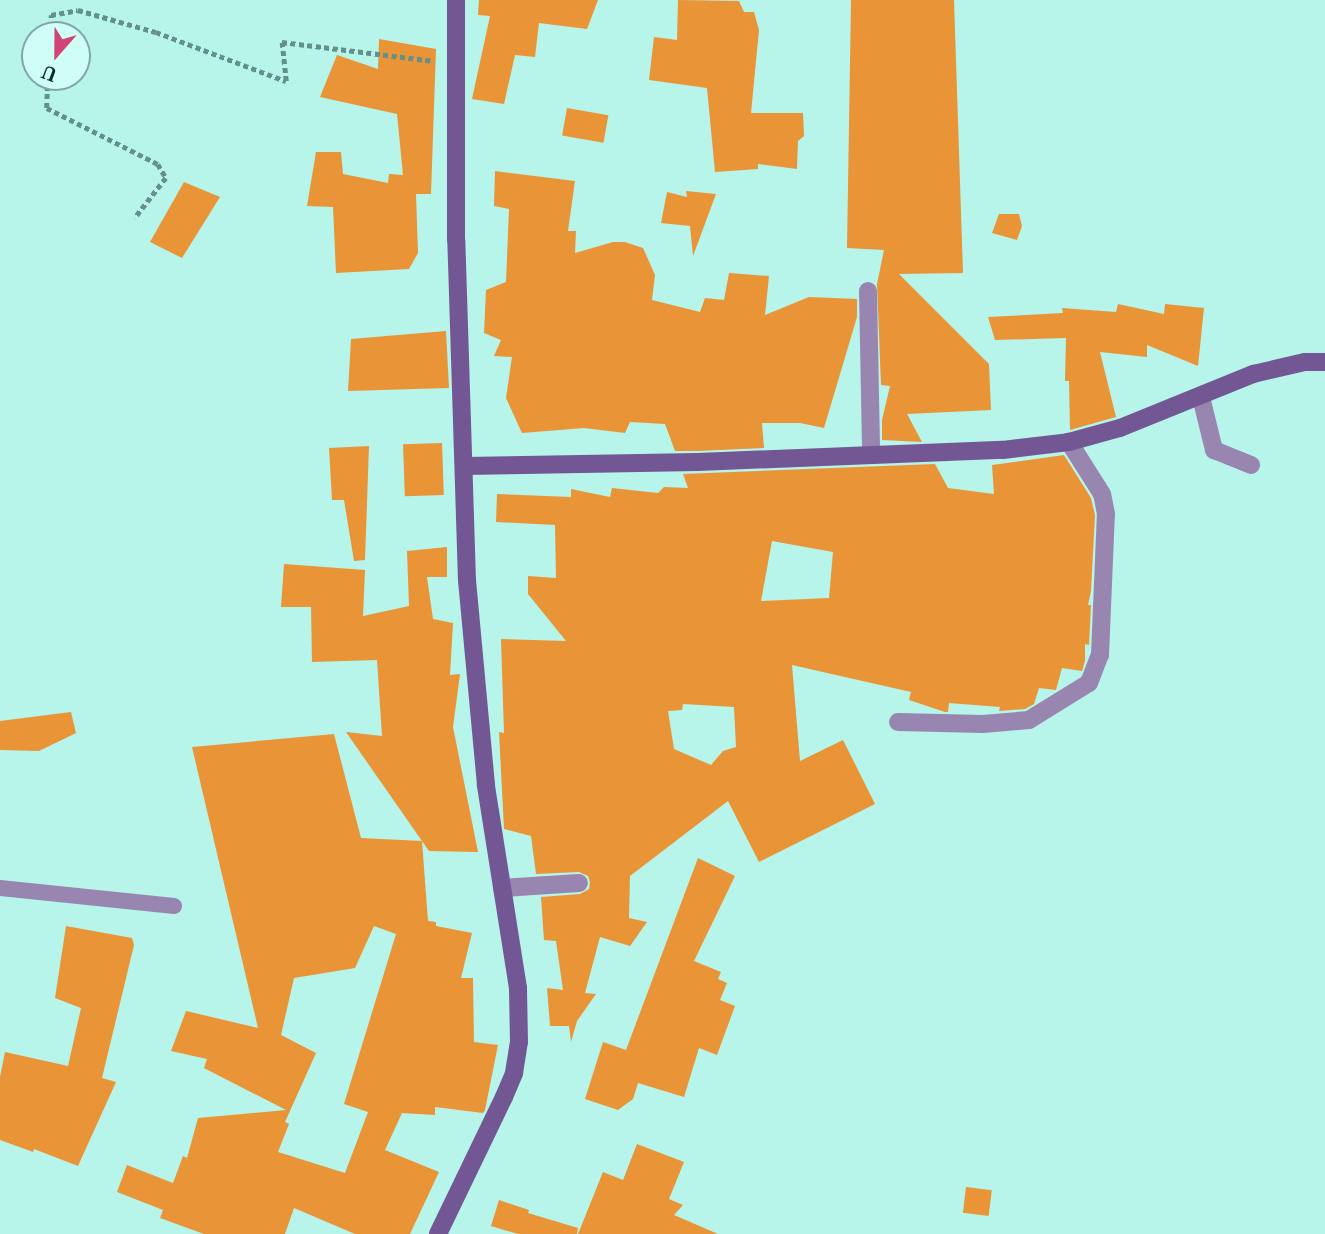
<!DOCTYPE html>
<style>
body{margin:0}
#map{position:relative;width:1325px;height:1234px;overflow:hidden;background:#b7f4ea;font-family:"Noto Serif",serif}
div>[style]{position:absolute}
.building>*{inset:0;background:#e99437;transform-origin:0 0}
.path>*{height:4.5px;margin-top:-2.25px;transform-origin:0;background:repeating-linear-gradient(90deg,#649089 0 5px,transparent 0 8.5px)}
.lane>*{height:16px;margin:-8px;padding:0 8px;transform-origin:8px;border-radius:8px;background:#9886b0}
.street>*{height:18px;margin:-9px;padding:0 9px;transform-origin:9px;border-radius:9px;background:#9886b0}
.secondary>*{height:18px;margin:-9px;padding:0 9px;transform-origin:9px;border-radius:9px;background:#735794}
span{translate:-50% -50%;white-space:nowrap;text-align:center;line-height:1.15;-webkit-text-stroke:6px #cefef6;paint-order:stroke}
.north{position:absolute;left:21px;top:21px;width:70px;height:70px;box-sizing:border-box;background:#cefef6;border:2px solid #82a8a2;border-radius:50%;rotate:201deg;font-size:19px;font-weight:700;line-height:28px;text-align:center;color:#0f2825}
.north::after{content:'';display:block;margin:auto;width:24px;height:32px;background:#d24473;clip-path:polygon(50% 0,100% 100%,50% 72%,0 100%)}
</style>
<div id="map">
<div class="building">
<div style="clip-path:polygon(479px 0,598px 0,587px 29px,539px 23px,535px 57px,515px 55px,504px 104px,472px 99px,490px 16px,478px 15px)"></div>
<div style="clip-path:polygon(678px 0,739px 1px,744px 12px,754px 12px,759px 30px,751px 113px,803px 113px,804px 136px,798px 141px,797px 169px,758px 164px,758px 169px,715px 172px,707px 88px,649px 80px,654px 37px,677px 40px)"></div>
<div style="clip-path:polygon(851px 0,954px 0,963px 273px,899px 274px,989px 364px,991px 410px,907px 414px,922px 442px,882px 440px,882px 420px,890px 386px,881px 385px,877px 284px,884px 250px,847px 248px)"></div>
<div style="clip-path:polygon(379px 39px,436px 49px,431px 194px,416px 194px,418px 253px,409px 269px,336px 273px,333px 207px,307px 206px,316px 152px,341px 152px,343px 174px,388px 183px,389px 174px,403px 175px,397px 114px,320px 97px,337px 55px,378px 69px)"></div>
<div style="left:567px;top:108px;width:42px;height:28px;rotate:10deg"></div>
<div style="clip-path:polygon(495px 171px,575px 181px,568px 231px,576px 231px,575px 253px,613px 242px,625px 242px,643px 248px,655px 275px,652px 300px,700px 312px,705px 298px,724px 300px,729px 273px,769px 276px,765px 315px,809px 297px,857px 299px,857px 317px,824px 428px,800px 423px,762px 423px,764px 448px,698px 451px,675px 451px,665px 424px,630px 422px,625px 433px,584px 428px,522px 433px,506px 398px,512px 357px,494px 356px,501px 340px,484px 333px,486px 290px,506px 282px,509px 209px,494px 206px)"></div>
<div style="clip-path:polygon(184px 182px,220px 197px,182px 258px,150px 242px)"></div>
<div style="clip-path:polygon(686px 191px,716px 194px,693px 256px,690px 226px,661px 223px,667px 192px,687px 197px)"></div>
<div style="clip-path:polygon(999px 214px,1019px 214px,1022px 226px,1017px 240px,992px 233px)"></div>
<div style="clip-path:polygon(1118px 304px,1164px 314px,1165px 304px,1204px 308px,1198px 366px,1147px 345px,1147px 357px,1100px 352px,1116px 417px,1070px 430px,1069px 381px,1065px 381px,1066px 338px,995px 340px,988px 317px,1063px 313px,1062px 308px,1116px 312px)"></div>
<div style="clip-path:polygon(446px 331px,449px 388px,348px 391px,351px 339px)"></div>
<div style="left:442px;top:443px;width:52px;height:39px;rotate:88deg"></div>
<div style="clip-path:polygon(369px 446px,365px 560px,354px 561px,344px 500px,332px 500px,329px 448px)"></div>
<div style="clip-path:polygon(evenodd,1064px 455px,1091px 498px,1095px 515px,1091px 591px,1088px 605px,1091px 605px,1089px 645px,1085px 644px,1085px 661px,1082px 671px,1062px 668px,1056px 690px,1039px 688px,1034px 704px,1025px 709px,999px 711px,1000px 707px,949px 703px,948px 712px,945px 712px,909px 700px,911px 692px,792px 665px,800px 761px,843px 740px,875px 804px,759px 862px,728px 801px,630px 876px,629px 918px,647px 922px,630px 946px,600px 937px,585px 993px,596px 994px,577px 1021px,571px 1042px,569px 1026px,550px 1026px,547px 988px,563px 990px,556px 941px,544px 940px,541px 897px,580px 894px,589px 889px,590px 882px,588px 876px,579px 872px,536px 874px,531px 836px,504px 829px,499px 732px,504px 733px,501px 639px,566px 641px,528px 594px,528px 576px,556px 578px,555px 525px,496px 522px,497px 494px,571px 497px,571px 489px,610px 497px,612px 488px,658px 493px,664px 487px,688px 488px,683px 474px,935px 464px,948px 488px,994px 494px,992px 465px,1064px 455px,772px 541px,833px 552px,829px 598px,761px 601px,772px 541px,1064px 455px,683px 704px,734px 707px,736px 747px,723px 751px,711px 765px,674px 749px,668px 711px,682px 710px,683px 704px)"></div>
<div style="clip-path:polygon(evenodd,447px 547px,447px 577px,427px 577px,433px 619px,453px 623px,450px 675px,460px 674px,453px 727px,478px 852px,429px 851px,422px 841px,428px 921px,436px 922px,436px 926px,472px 933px,461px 978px,473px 978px,474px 1042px,498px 1045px,485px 1110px,483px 1113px,435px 1107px,435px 1115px,402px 1113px,385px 1150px,439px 1172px,410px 1234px,355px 1234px,294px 1208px,285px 1234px,204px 1234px,160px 1218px,163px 1210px,117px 1192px,127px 1165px,173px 1183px,183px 1156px,187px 1158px,198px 1118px,286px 1110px,204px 1068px,207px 1059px,171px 1051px,186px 1011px,258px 1028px,192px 747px,334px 734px,361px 838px,422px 841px,346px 732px,382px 736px,377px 660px,312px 662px,311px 607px,281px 607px,284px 564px,365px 570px,363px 616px,409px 606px,407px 551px,447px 547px,374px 926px,396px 934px,344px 1104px,368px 1112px,345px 1173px,278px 1152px,289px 1124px,285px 1122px,316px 1053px,281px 1035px,294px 978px,355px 968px,374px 926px)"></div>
<div style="clip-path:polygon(71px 712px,76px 733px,39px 751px,0 750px,0 721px)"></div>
<div style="clip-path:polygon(698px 858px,735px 876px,694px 961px,721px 972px,718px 979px,727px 983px,720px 1000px,735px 1006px,717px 1055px,699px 1048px,684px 1097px,638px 1083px,633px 1099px,618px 1110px,585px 1099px,603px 1042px,626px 1050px)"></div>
<div style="clip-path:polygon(66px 926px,132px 938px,134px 945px,102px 1078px,116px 1082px,78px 1166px,34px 1149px,33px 1152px,0 1140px,0 1077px,5px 1052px,68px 1066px,81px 1008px,55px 998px)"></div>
<div style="clip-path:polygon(637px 1144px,684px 1162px,669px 1199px,683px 1205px,674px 1215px,718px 1234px,578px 1234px,603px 1172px,623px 1180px)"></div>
<div style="left:966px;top:1187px;width:26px;height:26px;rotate:7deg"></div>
<div style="clip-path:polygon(499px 1200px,529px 1210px,528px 1213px,578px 1228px,577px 1234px,518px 1234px,491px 1226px)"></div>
</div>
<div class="path">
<div style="left:50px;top:35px;width:20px;rotate:-87deg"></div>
<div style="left:51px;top:15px;width:27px;rotate:-10deg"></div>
<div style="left:78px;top:10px;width:81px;rotate:15.8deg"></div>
<div style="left:156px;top:32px;width:139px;rotate:20.7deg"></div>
<div style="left:286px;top:81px;width:39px;rotate:-96deg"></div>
<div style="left:282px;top:42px;width:153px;rotate:7.1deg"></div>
<div style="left:48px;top:77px;width:31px;rotate:92deg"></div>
<div style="left:47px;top:108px;width:124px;rotate:26.8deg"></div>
<div style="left:158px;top:164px;width:16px;rotate:60deg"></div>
<div style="left:166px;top:178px;width:51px;rotate:127.8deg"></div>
</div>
<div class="lane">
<div style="left:0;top:888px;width:175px;rotate:5.9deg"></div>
</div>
<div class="street">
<div style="left:868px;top:291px;width:162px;rotate:88.9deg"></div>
<div style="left:1201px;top:397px;width:55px;rotate:76.2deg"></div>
<div style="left:1214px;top:450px;width:40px;rotate:22deg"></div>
<div style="left:898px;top:722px;width:85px;rotate:1.3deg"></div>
<div style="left:983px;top:724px;width:46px;rotate:-5deg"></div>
<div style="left:1029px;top:720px;width:70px;rotate:-31.7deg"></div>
<div style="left:1089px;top:683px;width:30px;rotate:-69deg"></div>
<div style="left:1100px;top:655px;width:141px;rotate:-87.6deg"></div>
<div style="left:1106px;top:514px;width:20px;rotate:-101deg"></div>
<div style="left:1102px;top:494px;width:62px;rotate:-122.4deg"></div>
<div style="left:502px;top:888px;width:77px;rotate:-3.7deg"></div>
</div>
<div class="secondary">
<div style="left:465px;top:466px;width:233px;rotate:-1deg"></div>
<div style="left:698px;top:462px;width:305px;rotate:-2.3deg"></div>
<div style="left:1003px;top:450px;width:66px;rotate:-6.9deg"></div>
<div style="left:1069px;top:442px;width:53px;rotate:-15.4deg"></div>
<div style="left:1120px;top:428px;width:144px;rotate:-22.1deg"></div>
<div style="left:1253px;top:374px;width:53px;rotate:-13deg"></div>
<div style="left:1305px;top:362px;width:20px"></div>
<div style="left:438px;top:1234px;width:152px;rotate:-64.3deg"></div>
<div style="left:504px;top:1097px;width:26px;rotate:-67deg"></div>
<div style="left:514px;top:1073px;width:31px;rotate:-81deg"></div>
<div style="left:519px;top:1042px;width:54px;rotate:-91.1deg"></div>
<div style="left:518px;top:988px;width:206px;rotate:-99deg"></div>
<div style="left:486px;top:785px;width:205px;rotate:-95.3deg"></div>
<div style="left:467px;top:581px;width:341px;rotate:-91.8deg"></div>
<div style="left:456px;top:240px;width:240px;rotate:-90deg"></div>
</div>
<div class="north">U</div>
</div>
